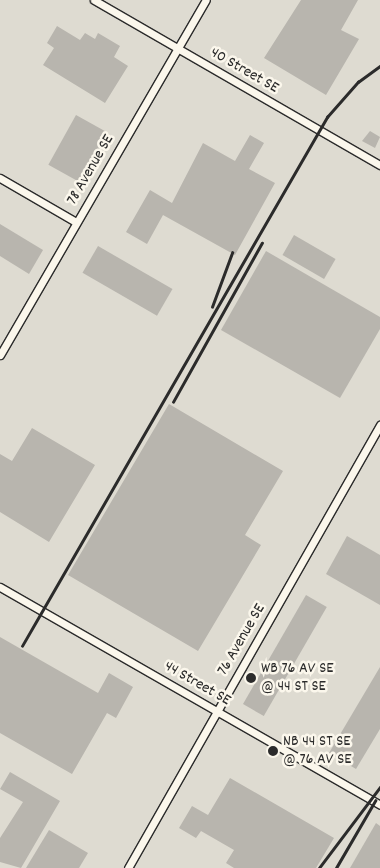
<!DOCTYPE html>
<style>
body{margin:0}
#map{position:relative;width:380px;height:868px;overflow:hidden;background:#eeebe0;font-family:Dekko,sans-serif}
div>[style]{position:absolute}
.built>*{inset:0;background:#dedbd1;transform-origin:0 0}
.building>*{inset:0;background:#b8b5ae;transform-origin:0 0}
.roads{filter:drop-shadow(1px 0 #2b2b2b) drop-shadow(-1px 0 #2b2b2b) drop-shadow(0 1px #2b2b2b) drop-shadow(0 -1px #2b2b2b)}
.minor>*{height:7px;margin:-3.5px;padding:0 3.5px;transform-origin:3.5px;border-radius:3.5px;background:#fbf7ec}
.rail>*{height:2.5px;margin:-1.25px;padding:0 1.25px;transform-origin:1.25px;border-radius:1.25px;background:#2b2b2b}
.dots>*{width:14px;height:14px;translate:-50% -50%;box-sizing:border-box;border:2px solid #fbf7ec;border-radius:50%}
span{translate:-50% -50%;white-space:nowrap;text-align:center;line-height:1.15;-webkit-text-stroke:5px #fbf7ec;paint-order:stroke}
.street-label{font-size:16px;color:#2b2b2b}
.poi-label{font-size:16px;color:#2b2b2b}
.left{translate:0 -50%;text-align:left}
</style>
<div id="map">
<div class="built">
<div style="left:0;top:0;width:380px;height:868px"></div>
</div>
<div class="building">
<div style="clip-path:polygon(301px 0,358px 0,341px 30px,359px 39px,326px 95px,264px 58px)"></div>
<div style="clip-path:polygon(57px 26px,80px 40px,85px 33px,95px 39px,98px 33px,120px 46px,114px 57px,128px 66px,105px 103px,43px 65px,54px 48px,47px 43px)"></div>
<div style="left:76px;top:115px;width:37px;height:57px;rotate:29deg"></div>
<div style="clip-path:polygon(370px 131px,380px 137px,375px 148px,362px 141px)"></div>
<div style="clip-path:polygon(250px 135px,264px 143px,249px 169px,275px 183px,235px 255px,163px 215px,147px 244px,126px 232px,150px 190px,172px 203px,203px 143px,235px 161px)"></div>
<div style="clip-path:polygon(0 224px,43px 250px,29px 274px,0 256px)"></div>
<div style="left:294px;top:235px;width:48px;height:23px;rotate:30deg"></div>
<div style="left:98px;top:246px;width:86px;height:31px;rotate:30deg"></div>
<div style="clip-path:polygon(266px 251px,380px 317px,380px 329px,340px 398px,221px 330px)"></div>
<div style="clip-path:polygon(169px 404px,283px 471px,245px 535px,261px 545px,198px 651px,68px 575px)"></div>
<div style="clip-path:polygon(32px 428px,95px 465px,49px 542px,0 512px,0 454px,12px 461px)"></div>
<div style="clip-path:polygon(347px 536px,380px 555px,380px 605px,326px 574px)"></div>
<div style="left:306px;top:595px;width:24px;height:126px;rotate:30deg"></div>
<div style="clip-path:polygon(0 637px,98px 693px,109px 673px,133px 687px,116px 718px,107px 713px,72px 774px,0 733px)"></div>
<div style="clip-path:polygon(380px 667px,380px 729px,356px 769px,329px 753px)"></div>
<div style="clip-path:polygon(10px 772px,60px 801px,21px 868px,0 862px,0 838px,23px 802px,0 789px)"></div>
<div style="clip-path:polygon(230px 778px,334px 838px,316px 868px,234px 868px,226px 863px,234px 850px,201px 831px,196px 838px,179px 828px,192px 806px,208px 815px)"></div>
<div style="clip-path:polygon(376px 823px,380px 826px,380px 868px,350px 868px)"></div>
<div style="clip-path:polygon(49px 830px,88px 853px,79px 868px,26px 868px)"></div>
</div>
<div class="roads">
<div class="minor">
<div style="left:94px;top:0;width:330px;rotate:30deg"></div>
<div style="left:0;top:178px;width:88px;rotate:30.1deg"></div>
<div style="left:0;top:355px;width:410px;rotate:-59.9deg"></div>
<div style="left:0;top:587px;width:438px;rotate:29.8deg"></div>
<div style="left:128px;top:868px;width:510px;rotate:-60.37deg"></div>
</div>
</div>
<div class="rail">
<div style="left:212px;top:307px;width:58px;rotate:-69.7deg"></div>
<div style="left:173px;top:402px;width:182px;rotate:-60.8deg"></div>
<div style="left:22px;top:646px;width:611px;rotate:-60.03deg"></div>
<div style="left:327px;top:117px;width:47px;rotate:-48.5deg"></div>
<div style="left:358px;top:82px;width:27px;rotate:-36deg"></div>
<div style="left:319px;top:868px;width:101px;rotate:-53deg"></div>
<div style="left:336px;top:868px;width:78px;rotate:-59.8deg"></div>
</div>
<div class="dots">
<div style="left:251px;top:678px;background:#2b2b2b"></div>
<div style="left:273px;top:751px;background:#2b2b2b"></div>
</div>
<div class="street-label">
<span style="left:244px;top:71px;rotate:30deg">40 Street SE</span>
<span style="left:91px;top:170px;rotate:-60deg">78 Avenue SE</span>
<span style="left:242px;top:640px;rotate:-60deg">76 Avenue SE</span>
<span style="left:197px;top:684px;rotate:30deg">44 Street SE</span>
</div>
<div class="poi-label">
<span class="left" style="left:261px;top:678px">WB 76 AV SE<br>@ 44 ST SE</span>
<span class="left" style="left:283px;top:751px">NB 44 ST SE<br>@ 76 AV SE</span>
</div>
</div>
